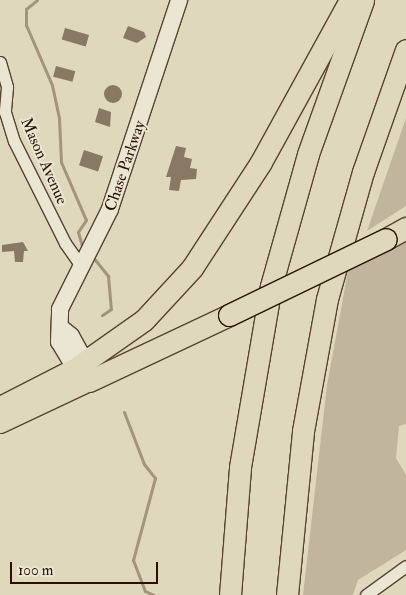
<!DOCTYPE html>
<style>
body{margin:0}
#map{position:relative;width:406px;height:595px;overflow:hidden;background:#e0d8bd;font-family:"IM FELL Double Pica",serif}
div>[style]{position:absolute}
.green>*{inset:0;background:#c1b69d}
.stream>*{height:3px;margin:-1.5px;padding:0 1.5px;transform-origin:1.5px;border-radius:1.5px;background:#a2947d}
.building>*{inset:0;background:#897863;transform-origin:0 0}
.round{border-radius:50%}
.roads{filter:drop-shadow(1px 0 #584231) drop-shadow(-1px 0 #584231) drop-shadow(0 1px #584231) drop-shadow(0 -1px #584231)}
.minor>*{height:11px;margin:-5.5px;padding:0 5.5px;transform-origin:5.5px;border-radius:5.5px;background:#ebe6d4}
.secondary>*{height:16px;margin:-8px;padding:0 8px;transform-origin:8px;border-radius:8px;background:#ebe6d4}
.primary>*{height:19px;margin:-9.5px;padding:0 9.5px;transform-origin:9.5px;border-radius:9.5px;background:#e0d8bd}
.motorway>*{height:21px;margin:-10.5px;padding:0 10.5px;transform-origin:10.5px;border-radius:10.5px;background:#e0d8bd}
.bridges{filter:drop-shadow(1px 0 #2b1002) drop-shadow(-1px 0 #2b1002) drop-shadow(0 1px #2b1002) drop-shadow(0 -1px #2b1002)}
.motorway-bridge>*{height:21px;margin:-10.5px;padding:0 10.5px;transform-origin:10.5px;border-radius:10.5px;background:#e0d8bd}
span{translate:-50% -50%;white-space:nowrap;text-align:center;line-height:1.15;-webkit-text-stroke:4px #ebe6d4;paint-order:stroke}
.street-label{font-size:16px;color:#2b1002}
.scale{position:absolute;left:10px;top:562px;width:148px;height:22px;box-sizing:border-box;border:2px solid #2b1002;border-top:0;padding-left:6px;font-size:15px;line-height:18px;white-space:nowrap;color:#2b1002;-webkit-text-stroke:4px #ebe6d4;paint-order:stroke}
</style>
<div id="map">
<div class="green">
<div style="clip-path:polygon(406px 118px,406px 206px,367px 231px)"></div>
<div style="clip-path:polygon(406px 238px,406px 424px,399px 426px,396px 458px,406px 475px,406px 550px,358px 580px,353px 595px,303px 595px,327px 385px,348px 271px)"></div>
</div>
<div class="stream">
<div style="left:37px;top:0;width:14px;rotate:141deg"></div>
<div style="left:26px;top:9px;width:16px;rotate:90deg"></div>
<div style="left:26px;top:25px;width:65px;rotate:66.6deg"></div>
<div style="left:52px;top:85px;width:34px;rotate:78deg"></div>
<div style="left:59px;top:118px;width:44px;rotate:87.4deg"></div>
<div style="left:61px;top:162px;width:63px;rotate:66.7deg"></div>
<div style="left:86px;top:220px;width:14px;rotate:124deg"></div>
<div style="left:78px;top:232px;width:19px;rotate:74deg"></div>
<div style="left:92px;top:256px;width:26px;rotate:51deg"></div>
<div style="left:108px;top:276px;width:33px;rotate:85deg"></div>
<div style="left:111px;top:309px;width:11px;rotate:146deg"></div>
<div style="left:124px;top:412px;width:56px;rotate:69deg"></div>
<div style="left:144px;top:464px;width:18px;rotate:52deg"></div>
<div style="left:155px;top:478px;width:85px;rotate:105deg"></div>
<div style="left:133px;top:560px;width:33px;rotate:69deg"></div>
<div style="left:145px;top:591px;width:10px;rotate:24deg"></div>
</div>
<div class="building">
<div style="clip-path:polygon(128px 26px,144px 32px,146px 37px,137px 43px,123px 38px)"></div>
<div style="left:65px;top:28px;width:25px;height:12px;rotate:16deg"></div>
<div style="left:56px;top:66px;width:20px;height:11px;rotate:15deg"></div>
<div class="round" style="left:104px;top:85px;width:18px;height:18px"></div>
<div style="clip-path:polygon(99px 108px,111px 112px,110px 127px,95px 122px)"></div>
<div style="clip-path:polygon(176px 146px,186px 148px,184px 157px,192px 159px,190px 168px,197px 169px,196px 179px,181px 180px,179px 191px,169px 190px,171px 177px,166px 177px)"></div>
<div style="left:84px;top:150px;width:20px;height:16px;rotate:18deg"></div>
<div style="clip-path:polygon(23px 242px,28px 251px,24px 251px,23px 262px,15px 262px,14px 251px,2px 252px,2px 245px)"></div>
</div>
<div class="roads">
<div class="minor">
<div style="left:0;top:62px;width:26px;rotate:74deg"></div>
<div style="left:7px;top:87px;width:25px;rotate:95deg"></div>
<div style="left:5px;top:112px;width:30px;rotate:73deg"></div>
<div style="left:14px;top:141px;width:114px;rotate:63.4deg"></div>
<div style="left:65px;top:243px;width:29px;rotate:55deg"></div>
<div style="left:366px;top:595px;width:49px;rotate:-35.9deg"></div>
</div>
<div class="secondary">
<div style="left:60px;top:327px;width:14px;rotate:39deg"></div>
<div style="left:71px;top:336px;width:21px;rotate:61deg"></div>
<div style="left:81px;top:354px;width:18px;rotate:81deg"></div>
<div style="left:80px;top:365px;width:11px;rotate:-153deg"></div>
<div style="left:70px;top:360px;width:21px;rotate:-121deg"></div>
<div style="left:59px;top:342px;width:33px;rotate:-88deg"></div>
<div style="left:60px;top:309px;width:112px;rotate:-63.4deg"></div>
<div style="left:110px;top:209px;width:220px;rotate:-71.7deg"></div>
</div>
<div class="primary">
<div style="left:0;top:406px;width:90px;rotate:-27.1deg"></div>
<div style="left:0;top:423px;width:98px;rotate:-25.3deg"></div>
</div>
<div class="motorway">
<div style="left:386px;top:239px;width:23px;rotate:-29deg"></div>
<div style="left:80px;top:365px;width:78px;rotate:-35.1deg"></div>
<div style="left:144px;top:320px;width:71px;rotate:-47.3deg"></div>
<div style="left:192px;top:268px;width:126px;rotate:-56.9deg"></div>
<div style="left:261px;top:162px;width:183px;rotate:-61.2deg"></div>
<div style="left:89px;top:381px;width:155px;rotate:-25.2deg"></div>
<div style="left:230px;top:595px;width:128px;rotate:-85.5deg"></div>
<div style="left:240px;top:467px;width:184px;rotate:-80.3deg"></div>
<div style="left:271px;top:286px;width:137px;rotate:-74.3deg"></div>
<div style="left:308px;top:154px;width:164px;rotate:-70.3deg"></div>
<div style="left:287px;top:595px;width:165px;rotate:-84.4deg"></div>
<div style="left:303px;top:431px;width:134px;rotate:-79.7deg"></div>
<div style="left:327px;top:299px;width:132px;rotate:-74.2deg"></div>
<div style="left:363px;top:172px;width:129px;rotate:-70.6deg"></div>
</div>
</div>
<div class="bridges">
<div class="motorway-bridge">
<div style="left:229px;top:315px;width:174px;rotate:-25.8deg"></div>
</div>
</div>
<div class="street-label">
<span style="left:44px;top:161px;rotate:66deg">Mason Avenue</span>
<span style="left:125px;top:166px;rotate:-71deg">Chase Parkway</span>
</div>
<div class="scale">100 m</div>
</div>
